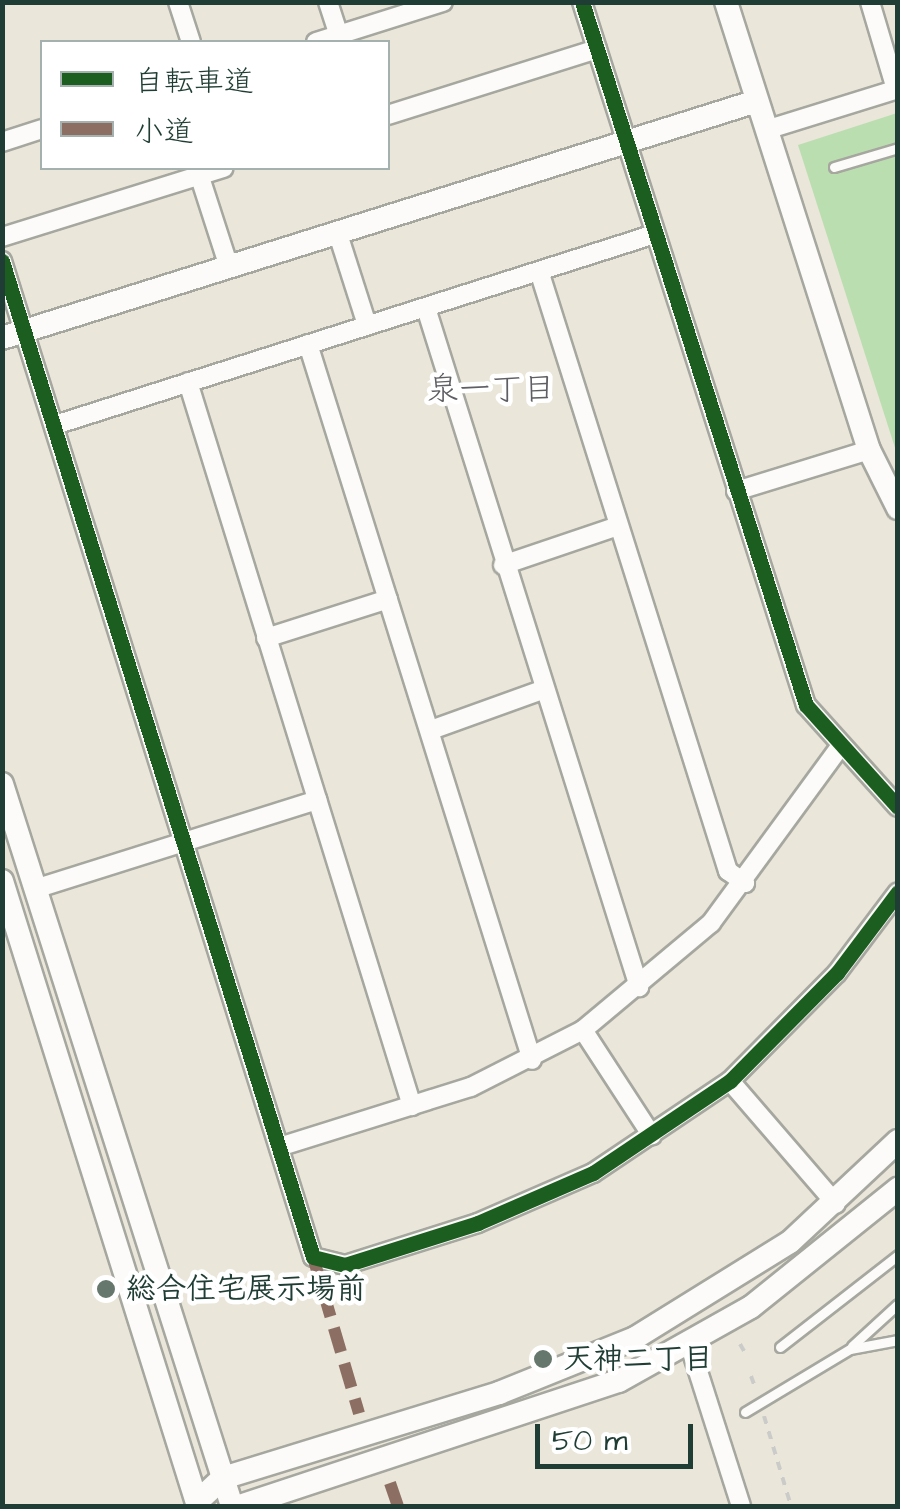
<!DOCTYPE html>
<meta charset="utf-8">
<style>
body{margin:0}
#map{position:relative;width:900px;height:1509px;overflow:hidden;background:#eae6da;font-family:"Architects Daughter","Klee One",sans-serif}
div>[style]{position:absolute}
.green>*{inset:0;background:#bbdeb1}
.path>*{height:4px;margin-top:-2px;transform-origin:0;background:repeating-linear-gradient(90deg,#cbccc9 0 8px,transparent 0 16px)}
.roads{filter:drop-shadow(2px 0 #a6a79f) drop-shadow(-2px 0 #a6a79f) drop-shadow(0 2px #a6a79f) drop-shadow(0 -2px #a6a79f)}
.service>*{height:9px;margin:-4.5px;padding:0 4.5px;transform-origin:4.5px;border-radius:4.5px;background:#fcfbf9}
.minor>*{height:18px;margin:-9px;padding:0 9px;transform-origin:9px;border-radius:9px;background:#fcfbf9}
.tertiary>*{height:22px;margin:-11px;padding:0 11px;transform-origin:11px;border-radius:11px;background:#fcfbf9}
.quiet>*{height:12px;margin-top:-6px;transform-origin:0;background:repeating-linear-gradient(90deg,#8d6e63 0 25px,transparent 0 37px)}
.cycleway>*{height:15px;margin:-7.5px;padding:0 7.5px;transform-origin:7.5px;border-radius:7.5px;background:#1b5e20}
.dots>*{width:28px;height:28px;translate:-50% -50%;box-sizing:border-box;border:5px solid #fff;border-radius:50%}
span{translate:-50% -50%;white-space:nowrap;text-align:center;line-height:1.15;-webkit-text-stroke:9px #fff;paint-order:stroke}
.poi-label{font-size:30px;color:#1f3d34;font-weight:700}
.left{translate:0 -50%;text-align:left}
.neighbourhood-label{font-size:32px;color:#5e5e63}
.frame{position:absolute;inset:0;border:5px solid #1f3d34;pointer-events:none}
.legend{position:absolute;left:40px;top:40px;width:350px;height:130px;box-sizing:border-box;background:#fff;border:2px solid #a5b1ae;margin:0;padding:12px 18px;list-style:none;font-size:30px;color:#1f3d34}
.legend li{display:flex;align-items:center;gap:20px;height:50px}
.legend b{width:50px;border:2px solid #a5b1ae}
.scale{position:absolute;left:535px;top:1424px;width:158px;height:45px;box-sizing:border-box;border:5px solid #1f3d34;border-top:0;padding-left:12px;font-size:30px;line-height:35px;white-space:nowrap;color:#1f3d34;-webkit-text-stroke:8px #fff;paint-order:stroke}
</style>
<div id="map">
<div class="green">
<div style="clip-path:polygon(897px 113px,897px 454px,798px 145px)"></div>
</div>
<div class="path">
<div style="left:740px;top:1344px;width:8px;rotate:60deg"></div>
<div style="left:751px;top:1376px;width:15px;rotate:70deg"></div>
<div style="left:764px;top:1416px;width:94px;rotate:73.3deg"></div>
</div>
<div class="roads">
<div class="service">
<div style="left:834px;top:167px;width:67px;rotate:-16.5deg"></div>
<div style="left:852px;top:1346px;width:62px;rotate:-42.4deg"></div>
<div style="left:780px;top:1347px;width:150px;rotate:-37.9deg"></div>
<div style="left:745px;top:1412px;width:122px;rotate:-31deg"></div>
<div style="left:850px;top:1349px;width:49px;rotate:-10.6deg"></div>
</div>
<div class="minor">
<div style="left:178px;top:2px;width:42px;rotate:72deg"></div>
<div style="left:328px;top:2px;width:36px;rotate:72deg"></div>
<div style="left:582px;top:2px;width:738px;rotate:72.33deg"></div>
<div style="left:806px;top:705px;width:137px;rotate:48deg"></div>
<div style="left:870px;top:2px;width:91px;rotate:73.4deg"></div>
<div style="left:316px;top:42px;width:133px;rotate:-17.5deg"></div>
<div style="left:388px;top:115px;width:219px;rotate:-17.5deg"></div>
<div style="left:766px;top:130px;width:138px;rotate:-17.3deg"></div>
<div style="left:2px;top:142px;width:42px;rotate:-18deg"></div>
<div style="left:197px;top:168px;width:104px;rotate:72.1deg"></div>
<div style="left:338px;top:234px;width:96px;rotate:72.3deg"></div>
<div style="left:2px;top:237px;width:232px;rotate:-17.3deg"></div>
<div style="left:2px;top:261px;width:1043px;rotate:72.66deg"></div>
<div style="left:313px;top:1257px;width:33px;rotate:14deg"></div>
<div style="left:345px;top:1265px;width:139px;rotate:-17.5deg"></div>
<div style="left:478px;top:1223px;width:125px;rotate:-23.5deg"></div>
<div style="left:593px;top:1173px;width:165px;rotate:-33.9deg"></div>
<div style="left:730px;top:1081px;width:152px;rotate:-45.3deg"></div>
<div style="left:837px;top:973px;width:101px;rotate:-53deg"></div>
<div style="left:540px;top:274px;width:626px;rotate:72.52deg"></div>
<div style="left:728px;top:871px;width:21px;rotate:35deg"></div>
<div style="left:426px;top:308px;width:712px;rotate:72.58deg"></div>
<div style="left:308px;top:344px;width:750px;rotate:72.63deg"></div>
<div style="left:188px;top:382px;width:758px;rotate:72.81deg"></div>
<div style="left:55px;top:425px;width:630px;rotate:-17.66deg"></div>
<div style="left:736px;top:491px;width:139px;rotate:-17.1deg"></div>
<div style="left:503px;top:565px;width:121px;rotate:-18.7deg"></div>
<div style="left:266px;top:638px;width:128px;rotate:-17.7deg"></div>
<div style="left:431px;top:730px;width:118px;rotate:-19.8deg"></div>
<div style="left:35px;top:889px;width:296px;rotate:-17.5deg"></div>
<div style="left:583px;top:1030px;width:126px;rotate:56.9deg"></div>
<div style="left:730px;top:1081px;width:162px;rotate:49.2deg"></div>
<div style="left:279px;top:1147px;width:201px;rotate:-17.4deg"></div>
<div style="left:471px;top:1087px;width:126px;rotate:-27deg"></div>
<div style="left:583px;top:1030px;width:167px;rotate:-39.9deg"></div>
<div style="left:711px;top:923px;width:218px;rotate:-53.8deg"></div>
<div style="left:689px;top:1343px;width:171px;rotate:72.3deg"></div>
</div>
<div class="tertiary">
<div style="left:726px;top:2px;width:470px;rotate:72.3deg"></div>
<div style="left:869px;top:450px;width:65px;rotate:63.4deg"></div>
<div style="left:2px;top:338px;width:791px;rotate:-17.43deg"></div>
<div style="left:2px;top:784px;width:758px;rotate:72.33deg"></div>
<div style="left:2px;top:881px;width:655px;rotate:72.59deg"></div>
<div style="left:197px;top:1502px;width:35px;rotate:-43deg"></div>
<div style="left:223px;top:1478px;width:289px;rotate:-17.1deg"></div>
<div style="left:499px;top:1393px;width:147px;rotate:-22deg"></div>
<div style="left:635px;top:1338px;width:182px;rotate:-31.8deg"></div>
<div style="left:790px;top:1242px;width:148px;rotate:-43.1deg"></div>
<div style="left:240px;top:1506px;width:399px;rotate:-18.3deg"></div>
<div style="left:619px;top:1381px;width:151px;rotate:-29.3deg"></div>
<div style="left:751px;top:1307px;width:189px;rotate:-38.8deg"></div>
</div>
</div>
<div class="quiet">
<div style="left:313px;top:1257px;width:163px;rotate:73.6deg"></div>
<div style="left:390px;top:1483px;width:24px;rotate:71deg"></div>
</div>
<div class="cycleway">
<div style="left:582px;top:2px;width:738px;rotate:72.33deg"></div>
<div style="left:806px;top:705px;width:137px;rotate:48deg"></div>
<div style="left:2px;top:261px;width:1043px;rotate:72.66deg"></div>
<div style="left:313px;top:1257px;width:33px;rotate:14deg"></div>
<div style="left:345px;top:1265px;width:139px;rotate:-17.5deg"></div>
<div style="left:478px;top:1223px;width:125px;rotate:-23.5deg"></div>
<div style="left:593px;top:1173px;width:165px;rotate:-33.9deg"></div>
<div style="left:730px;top:1081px;width:152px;rotate:-45.3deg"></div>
<div style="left:837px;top:973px;width:101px;rotate:-53deg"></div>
</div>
<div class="dots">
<div style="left:106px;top:1289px;background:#66786e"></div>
<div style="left:543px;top:1359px;background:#66786e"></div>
</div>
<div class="poi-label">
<span class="left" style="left:126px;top:1289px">総合住宅展示場前</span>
<span class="left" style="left:563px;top:1359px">天神二丁目</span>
</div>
<div class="neighbourhood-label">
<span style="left:491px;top:390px">泉一丁目</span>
</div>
<div class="frame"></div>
<ul class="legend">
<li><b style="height:12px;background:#1b5e20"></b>自転車道</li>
<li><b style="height:12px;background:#8d6e63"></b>小道</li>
</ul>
<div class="scale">50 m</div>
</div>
